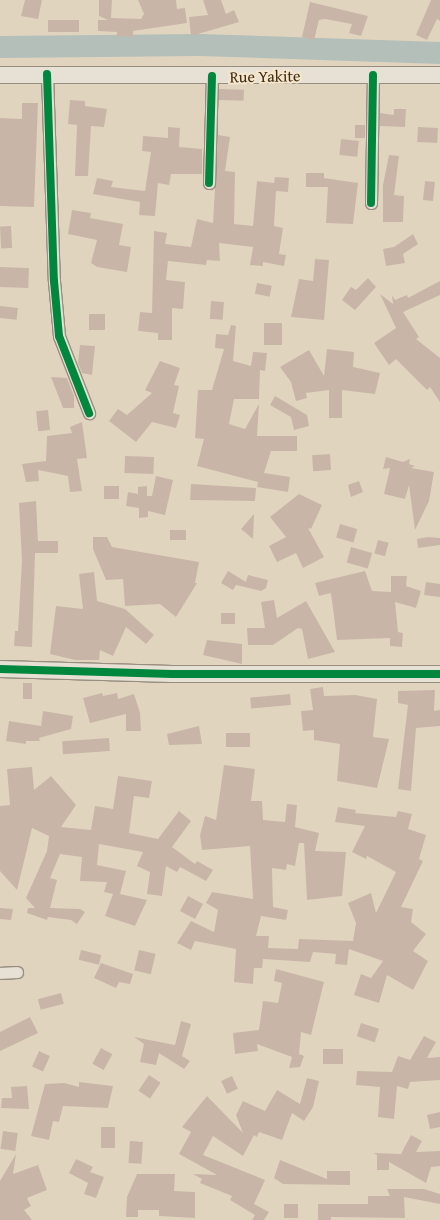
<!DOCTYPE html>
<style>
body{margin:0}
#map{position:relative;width:440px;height:1220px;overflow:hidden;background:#e1d4bf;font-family:"Gentium Book Plus",serif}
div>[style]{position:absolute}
.river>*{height:22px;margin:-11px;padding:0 11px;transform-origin:11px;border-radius:11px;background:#b4bfba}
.building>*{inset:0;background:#c9b5a8;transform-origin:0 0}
.roads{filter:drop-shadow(1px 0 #978e7f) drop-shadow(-1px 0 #978e7f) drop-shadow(0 1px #978e7f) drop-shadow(0 -1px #978e7f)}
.street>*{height:11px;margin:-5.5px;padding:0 5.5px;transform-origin:5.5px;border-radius:5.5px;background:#e7e0d5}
.secondary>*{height:16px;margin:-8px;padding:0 8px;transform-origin:8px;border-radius:8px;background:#e7e0d5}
.cycleway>*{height:8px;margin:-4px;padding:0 4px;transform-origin:4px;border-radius:4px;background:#00873e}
span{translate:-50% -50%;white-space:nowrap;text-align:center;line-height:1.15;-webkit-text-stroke:4px #f5e6cc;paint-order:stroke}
.street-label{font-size:16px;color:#3f2b14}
</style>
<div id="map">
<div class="river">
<div style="left:0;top:47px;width:200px;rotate:-0.6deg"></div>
<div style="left:200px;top:45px;width:240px;rotate:1.9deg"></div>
</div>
<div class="building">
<div style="clip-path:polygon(25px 0,42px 0,38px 19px,21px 16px)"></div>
<div style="clip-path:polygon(99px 0,112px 0,111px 18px,141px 19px,144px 14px,138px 0,176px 0,177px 9px,185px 8px,187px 23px,133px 31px,133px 37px,117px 36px,117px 32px,98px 31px,98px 20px,108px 20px,99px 16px)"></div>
<div style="clip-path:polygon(203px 0,221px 0,226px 14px,234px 10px,239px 22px,191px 36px,189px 17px,208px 15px)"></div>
<div style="clip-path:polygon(431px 0,440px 0,440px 21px,437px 19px,427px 40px,416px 35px)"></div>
<div style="clip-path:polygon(310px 2px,368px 16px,361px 36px,349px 33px,352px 24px,325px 19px,319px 20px,314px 40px,302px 37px)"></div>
<div style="left:79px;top:20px;width:12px;height:31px;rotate:90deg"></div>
<div style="left:219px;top:89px;width:25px;height:11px;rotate:2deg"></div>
<div style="clip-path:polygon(70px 100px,85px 101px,85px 106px,107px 109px,104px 127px,91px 126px,88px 176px,75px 176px,77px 125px,68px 124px)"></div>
<div style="clip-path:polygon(22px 103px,38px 103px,34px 207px,0 206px,0 118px,22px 119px)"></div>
<div style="clip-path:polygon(394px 109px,406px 109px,405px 127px,380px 126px,380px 113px,394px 115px)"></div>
<div style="left:355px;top:125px;width:10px;height:13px"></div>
<div style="clip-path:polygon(168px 127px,180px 128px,179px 147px,202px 149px,202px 174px,171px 174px,169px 185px,158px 183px,155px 216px,139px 215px,140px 202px,93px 194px,97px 178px,113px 181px,111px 187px,145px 191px,151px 152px,142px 151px,143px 136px,168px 138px)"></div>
<div style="left:418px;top:127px;width:20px;height:15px;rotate:3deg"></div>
<div style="clip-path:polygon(218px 135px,230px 137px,225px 171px,235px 172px,234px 224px,253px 226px,257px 181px,274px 183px,275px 177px,289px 178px,288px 192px,276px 191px,274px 226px,283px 228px,279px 254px,286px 255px,284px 266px,263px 262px,263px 266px,250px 265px,253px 247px,219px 243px,220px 261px,207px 260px,206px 265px,168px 261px,166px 280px,185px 282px,183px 309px,172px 308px,172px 340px,158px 340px,158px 333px,138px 331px,140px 312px,152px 313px,154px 231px,167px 233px,165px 244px,191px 247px,197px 219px,213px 223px)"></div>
<div style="left:341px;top:139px;width:18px;height:16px;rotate:6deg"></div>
<div style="clip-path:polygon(389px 155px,399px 156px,394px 195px,404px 196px,403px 222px,383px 222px,383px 185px)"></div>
<div style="clip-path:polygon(306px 173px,324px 173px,324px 178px,358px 183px,353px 224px,326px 223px,328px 187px,306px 187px)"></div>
<div style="left:425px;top:181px;width:10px;height:19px;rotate:6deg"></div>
<div style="clip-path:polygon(72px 210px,91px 213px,90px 218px,123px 224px,119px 245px,131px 247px,127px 272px,97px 267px,91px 263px,97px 240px,68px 234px)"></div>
<div style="left:11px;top:226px;width:22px;height:11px;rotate:87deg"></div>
<div style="clip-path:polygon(413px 234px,418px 244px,403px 254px,405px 263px,386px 266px,383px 249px,394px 247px)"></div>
<div style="clip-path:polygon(315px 259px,329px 260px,324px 320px,291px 317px,299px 279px,313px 281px)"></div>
<div style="left:0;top:267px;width:29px;height:20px;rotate:2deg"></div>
<div style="clip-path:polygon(368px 278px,376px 287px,355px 310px,342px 300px,351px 287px,356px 290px)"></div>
<div style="clip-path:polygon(440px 281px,440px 295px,403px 312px,419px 337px,416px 339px,440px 358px,440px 402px,430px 387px,427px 390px,396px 359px,389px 365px,374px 343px,396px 328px,380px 294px,393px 304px,392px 295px,395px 300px,407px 295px,408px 298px)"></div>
<div style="left:257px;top:283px;width:15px;height:11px;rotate:11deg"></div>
<div style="left:211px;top:301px;width:13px;height:18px;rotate:4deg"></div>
<div style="left:0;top:306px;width:18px;height:12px;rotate:6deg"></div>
<div style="left:89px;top:314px;width:16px;height:16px"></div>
<div style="left:264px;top:323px;width:18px;height:22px"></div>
<div style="clip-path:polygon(231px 325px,236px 326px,233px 361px,251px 366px,253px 352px,267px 353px,265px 371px,260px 370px,259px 399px,234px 399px,229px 424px,245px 429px,259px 404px,257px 436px,297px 436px,297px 451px,271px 451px,264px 473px,290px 477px,288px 492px,257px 487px,258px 482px,197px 466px,204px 439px,195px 438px,198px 390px,212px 390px,224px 349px,215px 348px,216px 334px,228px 335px)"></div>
<div style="clip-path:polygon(80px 345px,95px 346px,92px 375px,82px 373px,78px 363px)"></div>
<div style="clip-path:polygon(327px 349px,354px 352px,353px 367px,380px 373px,375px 394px,342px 390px,342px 418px,329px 418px,329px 390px,306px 393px,307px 398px,296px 401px,291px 382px,280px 367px,309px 350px,324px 376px)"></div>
<div style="clip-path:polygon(160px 361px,180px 368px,174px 385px,179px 386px,173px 413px,180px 415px,176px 428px,152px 422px,136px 442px,109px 421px,118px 409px,127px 415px,152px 393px,145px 390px)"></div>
<div style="clip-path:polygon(51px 377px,67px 378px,74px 396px,74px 408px,63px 408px)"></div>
<div style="clip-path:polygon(275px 396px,307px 415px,309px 426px,294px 430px,291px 417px,270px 405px)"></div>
<div style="left:48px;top:410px;width:20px;height:12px;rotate:84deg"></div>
<div style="clip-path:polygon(82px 422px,87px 458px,77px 459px,82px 491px,70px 492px,68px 476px,38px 470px,39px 481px,26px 482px,22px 464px,46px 461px,47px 436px,72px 433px,70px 427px)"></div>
<div style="left:330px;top:454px;width:16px;height:18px;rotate:86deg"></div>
<div style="left:125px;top:456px;width:29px;height:17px;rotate:2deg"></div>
<div style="clip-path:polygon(386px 457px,403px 462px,410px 459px,409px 464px,415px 466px,411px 468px,434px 472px,429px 501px,415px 530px,409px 485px,405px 499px,384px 494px,390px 468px,383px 469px)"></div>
<div style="clip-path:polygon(156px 476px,173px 480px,165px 515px,148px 511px,148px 517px,139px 518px,139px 508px,126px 506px,128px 492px,138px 494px,138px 487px,147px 486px,147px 496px,152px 496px)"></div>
<div style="clip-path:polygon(359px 481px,363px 492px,351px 497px,348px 485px)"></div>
<div style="clip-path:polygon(191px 484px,256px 488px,255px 501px,190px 500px)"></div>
<div style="left:104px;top:486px;width:15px;height:13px"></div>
<div style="clip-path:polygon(299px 494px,322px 505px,311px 529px,308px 528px,324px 557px,303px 568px,296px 553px,277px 562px,269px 546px,286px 537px,270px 517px)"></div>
<div style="clip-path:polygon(36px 501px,38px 541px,58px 541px,58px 553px,35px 553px,32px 647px,14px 646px,15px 631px,18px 631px,22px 561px,19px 503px)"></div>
<div style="clip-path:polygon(254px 514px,253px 539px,241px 529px)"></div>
<div style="left:340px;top:524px;width:18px;height:14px;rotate:16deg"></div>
<div style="left:170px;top:530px;width:16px;height:10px"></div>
<div style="clip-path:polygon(93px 537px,107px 537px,112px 547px,199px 562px,195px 583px,197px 583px,176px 617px,160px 604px,125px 606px,123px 579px,106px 580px,93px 549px)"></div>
<div style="clip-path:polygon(428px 537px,440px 538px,440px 545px,418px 548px,417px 539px)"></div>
<div style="left:378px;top:540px;width:11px;height:14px;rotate:15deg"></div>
<div style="left:351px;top:547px;width:22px;height:16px;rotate:16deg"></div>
<div style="clip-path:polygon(228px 571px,246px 582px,248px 575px,268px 580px,266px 588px,261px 591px,236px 585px,233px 590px,221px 583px)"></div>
<div style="clip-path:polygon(365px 571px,372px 591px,391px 592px,391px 576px,407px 576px,406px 586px,421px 591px,416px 608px,395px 602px,398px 632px,403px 633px,402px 647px,390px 646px,390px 638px,337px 640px,331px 593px,319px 596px,315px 583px)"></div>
<div style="clip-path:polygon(94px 572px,97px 601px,125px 609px,154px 635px,146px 644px,126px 627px,113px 656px,100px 650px,99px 660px,75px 660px,50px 654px,56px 606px,83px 609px,79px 574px)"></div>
<div style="clip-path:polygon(426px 582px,440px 584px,440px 597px,424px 595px)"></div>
<div style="clip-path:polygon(274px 600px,277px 618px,306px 601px,335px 652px,308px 659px,302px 629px,298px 628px,273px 645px,248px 645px,247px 628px,265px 628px,261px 602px)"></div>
<div style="left:221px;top:613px;width:14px;height:11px"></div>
<div style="clip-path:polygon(207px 640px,242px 644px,242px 664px,203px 655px)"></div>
<div style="left:23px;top:683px;width:9px;height:16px"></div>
<div style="clip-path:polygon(323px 687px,324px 696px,355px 695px,377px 699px,373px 737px,389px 739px,377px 788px,337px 781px,340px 744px,314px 740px,314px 730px,303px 731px,301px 711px,313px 710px,310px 689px)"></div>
<div style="clip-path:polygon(435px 690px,434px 711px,440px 710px,440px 726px,416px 728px,411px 791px,398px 789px,408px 705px,398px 703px,398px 691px)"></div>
<div style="clip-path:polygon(102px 693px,103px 696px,117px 693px,118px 699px,134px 694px,140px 713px,141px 731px,126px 731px,126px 714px,90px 723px,83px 698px)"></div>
<div style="left:290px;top:694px;width:11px;height:40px;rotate:85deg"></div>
<div style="clip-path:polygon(43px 711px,73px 716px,71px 729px,39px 738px,40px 741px,26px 741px,26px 744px,6px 741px,9px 721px,41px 726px)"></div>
<div style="clip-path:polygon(199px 726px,202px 744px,169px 745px,167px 734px)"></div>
<div style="left:226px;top:733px;width:24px;height:14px"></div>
<div style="left:109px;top:738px;width:13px;height:47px;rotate:86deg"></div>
<div style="clip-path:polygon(224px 765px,255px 769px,251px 801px,262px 801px,263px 820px,285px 822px,287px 804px,297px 805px,295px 827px,319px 833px,315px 851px,346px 852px,342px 896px,307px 900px,304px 843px,299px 843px,295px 866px,287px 864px,286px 870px,272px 868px,273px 907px,288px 910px,286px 920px,261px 916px,256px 936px,269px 936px,268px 948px,298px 949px,299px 939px,353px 941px,356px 923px,348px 903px,371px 893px,376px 913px,396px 872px,367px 856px,366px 859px,352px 852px,365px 826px,335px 822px,338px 807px,356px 810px,355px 813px,396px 817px,398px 811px,412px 814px,408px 829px,426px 835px,419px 859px,423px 861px,401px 907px,413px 909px,411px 922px,426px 934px,413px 951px,428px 961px,413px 990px,387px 975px,379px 1003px,354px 995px,361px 974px,371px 978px,383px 961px,349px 949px,347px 965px,335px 964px,336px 954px,313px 952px,310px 962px,263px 959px,262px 968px,254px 968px,253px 984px,234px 982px,236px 949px,195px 941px,191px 950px,177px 943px,191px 921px,214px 932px,218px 910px,206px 903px,212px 892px,253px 899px,250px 846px,202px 850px,200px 835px,205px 816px,216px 820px)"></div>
<div style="clip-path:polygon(32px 767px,34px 790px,51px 776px,76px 805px,61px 827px,91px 830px,95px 806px,113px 809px,118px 776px,152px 781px,149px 798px,134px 796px,129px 833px,158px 839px,179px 811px,191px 821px,172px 847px,195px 864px,197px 861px,213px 870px,206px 881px,180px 867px,177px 872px,166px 866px,162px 896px,147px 894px,150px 872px,137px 866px,143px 852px,99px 844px,97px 865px,126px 871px,120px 894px,147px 900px,135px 926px,105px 916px,113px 894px,104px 892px,107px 882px,80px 881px,82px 857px,60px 854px,50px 878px,57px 880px,50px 908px,80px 909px,85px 912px,77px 924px,71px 920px,48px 917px,47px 920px,27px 913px,28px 908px,35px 908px,26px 898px,47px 851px,49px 836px,32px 828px,17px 890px,0 871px,0 806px,10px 805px,7px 769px)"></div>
<div style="left:188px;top:896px;width:17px;height:17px;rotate:28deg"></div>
<div style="clip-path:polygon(0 908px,13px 909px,11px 920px,0 919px)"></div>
<div style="left:81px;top:950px;width:21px;height:10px;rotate:14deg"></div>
<div style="left:139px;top:950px;width:17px;height:21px;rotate:13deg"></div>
<div style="clip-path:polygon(101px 963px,133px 974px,130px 984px,119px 982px,116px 988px,94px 978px)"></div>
<div style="clip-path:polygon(276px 969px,324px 982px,311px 1035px,301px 1032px,299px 1054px,304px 1056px,300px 1067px,289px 1068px,292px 1057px,257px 1044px,258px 1051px,235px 1054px,233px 1033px,259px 1030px,263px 1001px,278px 1003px,282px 983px,274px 981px)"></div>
<div style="left:61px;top:993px;width:11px;height:24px;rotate:75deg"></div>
<div style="clip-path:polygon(30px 1017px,38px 1033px,0 1051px,0 1032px)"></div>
<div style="clip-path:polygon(181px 1021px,191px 1024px,182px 1056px,190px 1061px,184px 1069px,159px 1053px,156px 1065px,140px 1062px,144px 1044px,134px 1037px,175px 1045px)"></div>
<div style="left:361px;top:1023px;width:19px;height:14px;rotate:18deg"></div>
<div style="clip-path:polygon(424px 1036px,436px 1042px,427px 1058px,440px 1057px,440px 1080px,410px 1082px,408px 1089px,397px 1086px,394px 1119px,378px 1117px,380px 1087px,356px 1085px,357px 1071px,392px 1072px,398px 1056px,410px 1060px)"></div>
<div style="left:101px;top:1048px;width:13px;height:18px;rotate:29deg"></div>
<div style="left:343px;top:1049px;width:15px;height:20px;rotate:90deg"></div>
<div style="left:39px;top:1051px;width:12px;height:17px;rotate:24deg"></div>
<div style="left:149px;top:1075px;width:14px;height:19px;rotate:34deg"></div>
<div style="left:232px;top:1076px;width:14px;height:12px;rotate:65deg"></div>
<div style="clip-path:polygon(307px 1078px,319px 1081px,313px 1107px,304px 1121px,292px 1113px,282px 1140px,259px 1132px,257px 1137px,254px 1135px,243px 1156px,213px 1136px,203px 1155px,265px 1180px,254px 1204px,269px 1212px,264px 1220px,252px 1220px,255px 1215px,230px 1200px,232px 1196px,200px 1183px,202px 1179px,193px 1174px,217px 1175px,179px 1154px,191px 1132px,182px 1127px,207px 1096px,243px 1133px,236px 1115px,243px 1101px,265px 1111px,277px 1090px,300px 1104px)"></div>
<div style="clip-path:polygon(79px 1082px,113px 1086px,108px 1108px,63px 1106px,59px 1122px,53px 1121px,49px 1140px,31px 1136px,45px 1084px,64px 1083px,79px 1087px)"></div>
<div style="clip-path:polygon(27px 1086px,29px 1109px,1px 1108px,2px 1098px,12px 1098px,11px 1087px)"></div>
<div style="clip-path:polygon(440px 1112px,440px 1127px,430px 1129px,427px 1115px)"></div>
<div style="left:101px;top:1127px;width:14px;height:21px"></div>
<div style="left:3px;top:1131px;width:15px;height:18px;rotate:8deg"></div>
<div style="clip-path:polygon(411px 1135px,422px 1141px,416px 1152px,440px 1151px,440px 1166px,431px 1167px,426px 1183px,389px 1162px,389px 1170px,377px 1170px,377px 1155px,373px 1153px,401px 1154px)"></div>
<div style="left:130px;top:1141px;width:13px;height:22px;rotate:4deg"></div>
<div style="clip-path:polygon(16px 1154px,13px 1174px,38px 1165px,47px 1190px,27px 1198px,31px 1206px,24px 1210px,32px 1220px,0 1220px,0 1181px)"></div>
<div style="clip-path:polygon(76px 1159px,93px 1167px,90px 1172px,104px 1177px,96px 1198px,84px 1194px,88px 1183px,69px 1173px)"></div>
<div style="clip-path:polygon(280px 1160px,327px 1179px,327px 1171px,350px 1171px,350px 1185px,283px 1184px,274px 1178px)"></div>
<div style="clip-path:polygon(137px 1174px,175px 1174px,174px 1191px,195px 1192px,195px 1218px,159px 1216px,159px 1210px,138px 1210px,138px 1217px,126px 1217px,127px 1197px)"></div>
<div style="clip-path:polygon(387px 1189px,424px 1189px,440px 1194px,440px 1204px,404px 1197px,405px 1218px,331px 1217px,331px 1220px,318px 1220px,318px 1204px,368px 1204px,368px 1196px,390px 1196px)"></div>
<div style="left:284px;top:1204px;width:14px;height:14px"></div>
</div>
<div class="roads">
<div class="street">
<div style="left:47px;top:74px;width:207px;rotate:88.1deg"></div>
<div style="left:54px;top:281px;width:55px;rotate:84.8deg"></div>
<div style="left:59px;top:336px;width:83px;rotate:68.7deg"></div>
<div style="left:209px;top:183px;width:107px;rotate:-88.4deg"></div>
<div style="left:371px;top:203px;width:128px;rotate:-89.1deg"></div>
<div style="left:0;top:973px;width:17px;rotate:-3deg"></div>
</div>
<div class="secondary">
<div style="left:0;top:75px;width:440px"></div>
<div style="left:0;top:669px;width:172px;rotate:1.7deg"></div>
<div style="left:172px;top:674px;width:268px"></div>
</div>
</div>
<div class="cycleway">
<div style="left:47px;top:74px;width:207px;rotate:88.1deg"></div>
<div style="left:54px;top:281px;width:55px;rotate:84.8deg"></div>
<div style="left:59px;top:336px;width:83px;rotate:68.7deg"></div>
<div style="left:209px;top:183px;width:107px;rotate:-88.4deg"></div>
<div style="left:371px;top:203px;width:128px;rotate:-89.1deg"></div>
<div style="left:0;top:669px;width:172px;rotate:1.7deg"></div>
<div style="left:172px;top:674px;width:268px"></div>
</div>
<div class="street-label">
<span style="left:265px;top:76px;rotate:-1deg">Rue Yakite</span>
</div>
</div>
